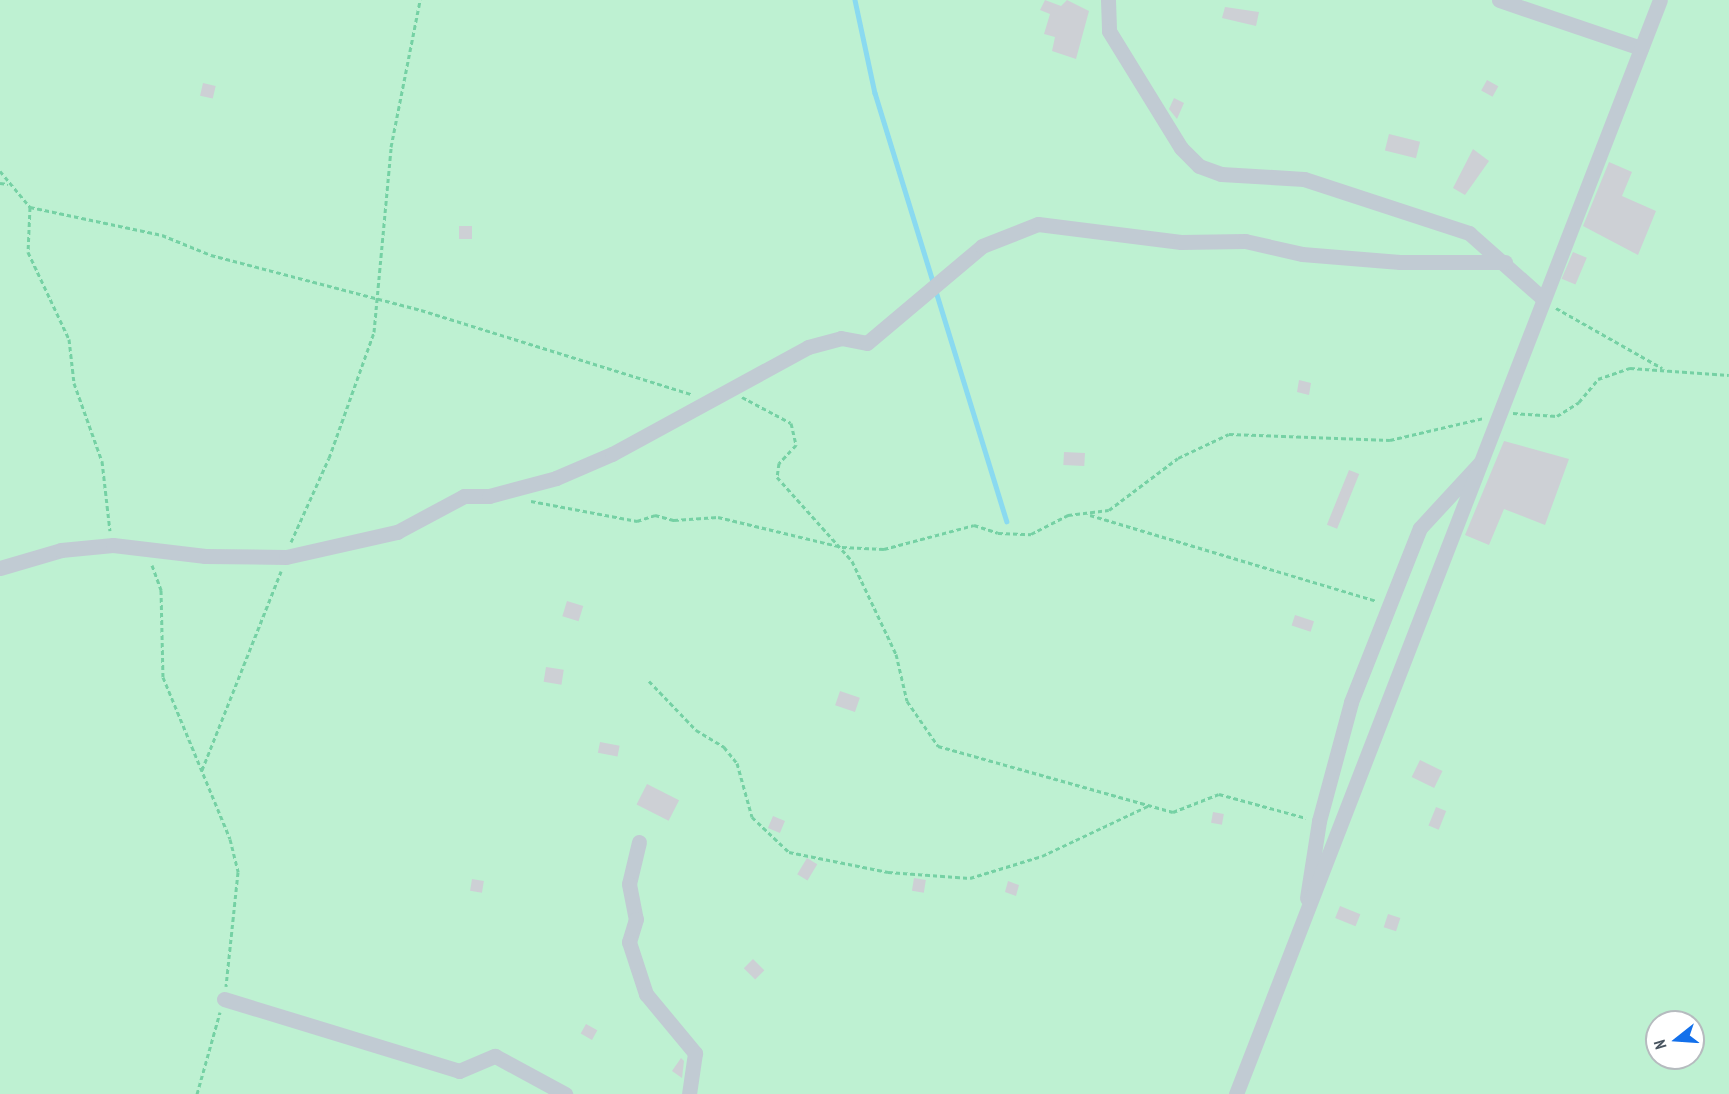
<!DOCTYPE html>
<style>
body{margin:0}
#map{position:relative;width:1729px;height:1094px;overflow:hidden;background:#f3f1f1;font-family:"PT Sans Narrow",sans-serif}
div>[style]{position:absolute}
.green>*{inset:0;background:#bef1d2}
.stream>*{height:4.5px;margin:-2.25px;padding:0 2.25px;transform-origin:2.25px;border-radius:2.25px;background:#8adaf0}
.building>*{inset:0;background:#cdd0d5;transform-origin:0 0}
.path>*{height:3px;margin-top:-1.5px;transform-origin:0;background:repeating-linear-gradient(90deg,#75d1a4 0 4.5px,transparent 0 7.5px)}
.minor>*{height:15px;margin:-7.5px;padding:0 7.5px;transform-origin:7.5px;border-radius:7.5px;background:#c1cbd3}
span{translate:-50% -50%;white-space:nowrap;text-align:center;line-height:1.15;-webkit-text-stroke:6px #fff;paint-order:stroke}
.north{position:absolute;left:1645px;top:1010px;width:60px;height:60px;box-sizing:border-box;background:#fff;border:2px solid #b6bbbf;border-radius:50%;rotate:253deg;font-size:16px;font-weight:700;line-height:24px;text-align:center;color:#48545f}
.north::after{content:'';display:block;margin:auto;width:21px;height:27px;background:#1370eb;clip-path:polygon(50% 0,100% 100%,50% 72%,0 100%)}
</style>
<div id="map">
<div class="green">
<div style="clip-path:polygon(evenodd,0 0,1729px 0,1729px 1094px,0 1094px,0 0,1657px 1022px,1693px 1022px,1693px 1058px,1657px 1058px,1657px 1022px)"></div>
</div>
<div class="stream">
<div style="left:855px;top:0;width:95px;rotate:77.9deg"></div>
<div style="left:875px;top:93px;width:448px;rotate:72.9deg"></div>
</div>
<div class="building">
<div style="clip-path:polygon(1045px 0,1061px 6px,1067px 0,1089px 11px,1076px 59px,1052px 51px,1055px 37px,1044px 34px,1050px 14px,1040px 10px)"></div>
<div style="clip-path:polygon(1225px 7px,1259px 12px,1256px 26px,1222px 18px)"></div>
<div style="left:1487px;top:80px;width:13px;height:12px;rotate:29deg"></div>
<div style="left:203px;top:83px;width:13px;height:13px;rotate:13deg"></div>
<div style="clip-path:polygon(1174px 98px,1184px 103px,1177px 119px,1169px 109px)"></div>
<div style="left:1389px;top:134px;width:32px;height:17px;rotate:14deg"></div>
<div style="clip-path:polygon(1473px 149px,1489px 161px,1465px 195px,1453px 188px)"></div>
<div style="clip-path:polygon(1609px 162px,1632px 172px,1622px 196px,1656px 211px,1638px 255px,1583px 226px)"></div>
<div style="left:459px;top:226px;width:13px;height:13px"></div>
<div style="left:1573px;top:252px;width:15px;height:29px;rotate:23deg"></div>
<div style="clip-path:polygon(1299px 380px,1311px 383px,1309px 395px,1297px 392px)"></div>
<div style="clip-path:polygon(1504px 441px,1569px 459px,1545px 525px,1504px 509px,1489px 545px,1465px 535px)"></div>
<div style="left:1064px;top:452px;width:21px;height:13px;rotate:3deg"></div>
<div style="left:1349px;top:470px;width:11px;height:59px;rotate:22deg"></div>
<div style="left:567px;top:601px;width:17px;height:16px;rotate:17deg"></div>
<div style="left:1295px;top:615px;width:20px;height:11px;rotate:18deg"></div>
<div style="left:546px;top:667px;width:18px;height:15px;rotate:9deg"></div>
<div style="left:840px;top:691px;width:21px;height:15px;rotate:19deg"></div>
<div style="left:600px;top:742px;width:20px;height:11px;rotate:11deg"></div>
<div style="left:1420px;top:760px;width:25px;height:19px;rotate:26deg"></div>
<div style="left:647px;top:784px;width:36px;height:23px;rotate:27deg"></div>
<div style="left:1436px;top:807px;width:11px;height:20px;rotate:22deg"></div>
<div style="left:1213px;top:812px;width:11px;height:11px;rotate:10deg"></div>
<div style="left:773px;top:816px;width:13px;height:13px;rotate:23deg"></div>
<div style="left:807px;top:858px;width:12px;height:19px;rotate:31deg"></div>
<div style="left:914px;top:878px;width:12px;height:13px;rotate:9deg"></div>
<div style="left:472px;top:879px;width:12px;height:12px;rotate:9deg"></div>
<div style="clip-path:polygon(1008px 881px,1019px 885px,1016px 896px,1005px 892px)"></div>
<div style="left:1340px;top:906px;width:22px;height:13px;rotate:22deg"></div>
<div style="left:1388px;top:914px;width:13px;height:14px;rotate:18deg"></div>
<div style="left:753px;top:959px;width:16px;height:13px;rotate:45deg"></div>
<div style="left:586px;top:1024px;width:13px;height:11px;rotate:29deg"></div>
<div style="clip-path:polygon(681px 1058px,684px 1061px,682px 1078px,672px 1071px)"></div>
</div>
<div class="path">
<div style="left:0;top:171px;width:47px;rotate:50.2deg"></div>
<div style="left:30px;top:207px;width:45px;rotate:92.5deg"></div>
<div style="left:28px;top:252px;width:96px;rotate:64.8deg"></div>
<div style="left:69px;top:339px;width:44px;rotate:83.5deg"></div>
<div style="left:74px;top:383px;width:83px;rotate:70.3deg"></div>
<div style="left:102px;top:461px;width:70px;rotate:83.5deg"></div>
<div style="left:0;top:183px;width:8px;rotate:7deg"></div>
<div style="left:30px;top:207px;width:135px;rotate:12deg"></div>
<div style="left:162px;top:235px;width:53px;rotate:22.2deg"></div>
<div style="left:211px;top:255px;width:217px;rotate:14.7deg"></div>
<div style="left:421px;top:310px;width:283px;rotate:17.3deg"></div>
<div style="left:1556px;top:308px;width:122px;rotate:29.5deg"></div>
<div style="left:742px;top:397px;width:55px;rotate:28deg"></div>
<div style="left:791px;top:423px;width:23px;rotate:77deg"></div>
<div style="left:796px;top:445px;width:25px;rotate:133deg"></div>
<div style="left:779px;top:463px;width:14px;rotate:98deg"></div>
<div style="left:777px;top:477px;width:113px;rotate:48.2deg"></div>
<div style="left:852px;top:561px;width:103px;rotate:64.7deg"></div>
<div style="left:896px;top:654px;width:48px;rotate:76.8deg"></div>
<div style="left:907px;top:701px;width:55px;rotate:55.4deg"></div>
<div style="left:938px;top:746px;width:244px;rotate:15.7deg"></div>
<div style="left:1173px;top:812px;width:49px;rotate:-21.4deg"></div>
<div style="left:1219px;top:794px;width:90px;rotate:15.4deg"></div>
<div style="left:1513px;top:413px;width:44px;rotate:3.9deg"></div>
<div style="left:1557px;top:416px;width:26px;rotate:-32deg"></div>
<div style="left:1579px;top:402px;width:30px;rotate:-50deg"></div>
<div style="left:1598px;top:379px;width:34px;rotate:-19deg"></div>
<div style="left:1630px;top:368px;width:99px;rotate:4deg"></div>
<div style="left:531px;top:501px;width:108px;rotate:10.7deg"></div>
<div style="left:637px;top:521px;width:19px;rotate:-18deg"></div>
<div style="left:655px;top:515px;width:20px;rotate:15deg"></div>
<div style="left:674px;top:520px;width:44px;rotate:-3.9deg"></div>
<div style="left:718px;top:517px;width:128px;rotate:13.6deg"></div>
<div style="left:842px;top:547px;width:42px;rotate:2.7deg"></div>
<div style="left:884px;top:549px;width:93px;rotate:-14.9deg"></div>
<div style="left:974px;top:525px;width:25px;rotate:18deg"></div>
<div style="left:998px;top:533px;width:33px;rotate:2deg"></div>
<div style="left:1031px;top:534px;width:42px;rotate:-27.2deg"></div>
<div style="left:1068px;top:515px;width:41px;rotate:-7deg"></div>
<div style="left:1109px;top:510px;width:86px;rotate:-37deg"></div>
<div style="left:1178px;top:458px;width:56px;rotate:-25.2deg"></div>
<div style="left:1229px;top:434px;width:161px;rotate:2.1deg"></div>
<div style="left:1390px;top:440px;width:97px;rotate:-13.2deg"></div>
<div style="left:1090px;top:515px;width:299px;rotate:16.7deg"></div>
<div style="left:291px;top:542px;width:92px;rotate:-65.7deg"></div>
<div style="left:329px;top:458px;width:134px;rotate:-70.3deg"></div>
<div style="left:374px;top:332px;width:186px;rotate:-84.7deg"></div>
<div style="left:391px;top:147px;width:150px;rotate:-78.8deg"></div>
<div style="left:152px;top:565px;width:27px;rotate:70deg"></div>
<div style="left:161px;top:590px;width:87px;rotate:88.7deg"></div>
<div style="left:163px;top:677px;width:175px;rotate:67.5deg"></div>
<div style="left:230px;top:839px;width:34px;rotate:76deg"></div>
<div style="left:238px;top:872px;width:115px;rotate:96deg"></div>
<div style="left:649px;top:681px;width:68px;rotate:46.2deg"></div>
<div style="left:696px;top:730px;width:33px;rotate:31deg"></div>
<div style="left:724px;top:747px;width:21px;rotate:51deg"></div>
<div style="left:737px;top:763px;width:56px;rotate:74.5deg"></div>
<div style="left:752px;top:817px;width:51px;rotate:43.4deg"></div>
<div style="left:789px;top:852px;width:101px;rotate:11.4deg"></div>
<div style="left:888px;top:872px;width:82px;rotate:4.2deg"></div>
<div style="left:970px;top:878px;width:75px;rotate:-17deg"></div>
<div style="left:1042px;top:856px;width:117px;rotate:-25.3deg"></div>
<div style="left:202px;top:770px;width:214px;rotate:-68.3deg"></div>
<div style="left:197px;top:1094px;width:85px;rotate:-74.3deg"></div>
</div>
<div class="minor">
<div style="left:1108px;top:0;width:31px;rotate:88deg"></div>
<div style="left:1109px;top:31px;width:137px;rotate:58.4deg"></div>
<div style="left:1181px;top:148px;width:25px;rotate:45deg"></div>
<div style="left:1199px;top:166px;width:23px;rotate:20deg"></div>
<div style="left:1221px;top:174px;width:83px;rotate:3.4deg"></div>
<div style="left:1304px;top:179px;width:174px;rotate:18.1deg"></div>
<div style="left:1469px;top:233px;width:96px;rotate:41.6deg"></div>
<div style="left:1499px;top:0;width:150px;rotate:18.7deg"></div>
<div style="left:0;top:568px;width:64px;rotate:-16.4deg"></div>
<div style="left:61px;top:550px;width:52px;rotate:-5.5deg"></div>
<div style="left:113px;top:545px;width:93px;rotate:6.8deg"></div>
<div style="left:205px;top:556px;width:81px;rotate:0.7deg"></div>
<div style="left:286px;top:557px;width:114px;rotate:-12.7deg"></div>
<div style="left:397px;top:532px;width:76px;rotate:-28.2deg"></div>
<div style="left:464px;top:496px;width:25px"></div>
<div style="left:489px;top:496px;width:69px;rotate:-15deg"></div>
<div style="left:556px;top:478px;width:61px;rotate:-23.2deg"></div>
<div style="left:612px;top:454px;width:223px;rotate:-28.6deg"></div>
<div style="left:808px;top:347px;width:34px;rotate:-15deg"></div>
<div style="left:841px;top:338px;width:26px;rotate:11deg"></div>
<div style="left:867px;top:343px;width:150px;rotate:-40.1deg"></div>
<div style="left:982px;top:246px;width:60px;rotate:-21.4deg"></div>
<div style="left:1038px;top:224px;width:144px;rotate:7.2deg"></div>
<div style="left:1181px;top:242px;width:64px;rotate:-0.9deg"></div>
<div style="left:1245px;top:241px;width:58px;rotate:12.8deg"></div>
<div style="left:1302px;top:254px;width:98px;rotate:4.7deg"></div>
<div style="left:1400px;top:262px;width:105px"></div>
<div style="left:639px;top:842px;width:43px;rotate:103.4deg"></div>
<div style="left:629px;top:884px;width:36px;rotate:79deg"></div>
<div style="left:636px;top:919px;width:24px;rotate:107deg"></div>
<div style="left:629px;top:942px;width:55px;rotate:71.9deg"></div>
<div style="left:646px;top:994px;width:77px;rotate:50.3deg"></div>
<div style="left:695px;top:1053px;width:41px;rotate:98.3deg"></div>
<div style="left:1307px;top:898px;width:78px;rotate:-81.1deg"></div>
<div style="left:1319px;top:821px;width:123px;rotate:-74.9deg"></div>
<div style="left:1351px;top:702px;width:187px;rotate:-68.4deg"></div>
<div style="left:1420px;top:528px;width:88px;rotate:-47.3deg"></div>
<div style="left:224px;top:999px;width:246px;rotate:17deg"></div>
<div style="left:459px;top:1071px;width:39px;rotate:-23deg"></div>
<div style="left:495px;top:1056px;width:80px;rotate:28.5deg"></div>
<div style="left:1236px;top:1094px;width:1173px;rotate:-68.82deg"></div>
</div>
<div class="north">N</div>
</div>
